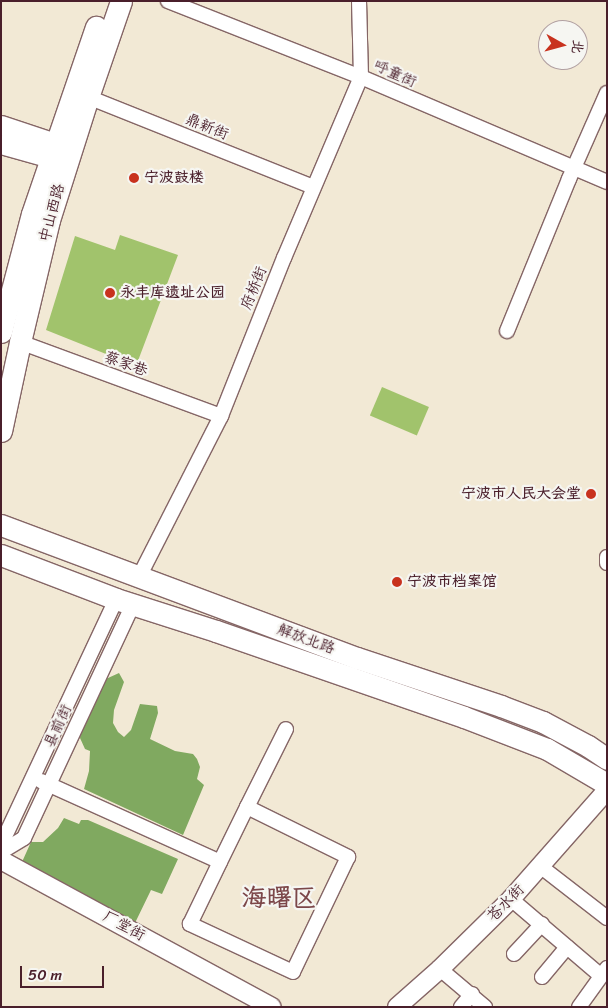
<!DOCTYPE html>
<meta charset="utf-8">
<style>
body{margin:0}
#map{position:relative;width:608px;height:1008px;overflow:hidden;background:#f2e9d5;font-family:Sriracha,"LXGW WenKai TC",sans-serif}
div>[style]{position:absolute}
.green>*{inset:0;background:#a1c36c;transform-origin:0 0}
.forest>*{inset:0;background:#80a960}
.roads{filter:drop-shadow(1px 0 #856666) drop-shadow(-1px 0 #856666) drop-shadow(0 1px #856666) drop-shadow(0 -1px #856666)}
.minor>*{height:14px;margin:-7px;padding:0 7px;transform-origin:7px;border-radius:7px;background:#fff}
.tertiary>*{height:18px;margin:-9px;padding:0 9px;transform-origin:9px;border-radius:9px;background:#fff}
.secondary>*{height:19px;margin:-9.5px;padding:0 9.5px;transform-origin:9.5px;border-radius:9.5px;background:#fff}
.primary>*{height:21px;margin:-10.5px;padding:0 10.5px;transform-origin:10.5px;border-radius:10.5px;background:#fff}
.dots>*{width:14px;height:14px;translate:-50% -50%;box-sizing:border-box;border:2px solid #f6f6f2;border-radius:50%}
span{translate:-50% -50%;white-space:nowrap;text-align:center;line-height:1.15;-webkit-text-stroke:4.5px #f6f6f2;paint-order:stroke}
.street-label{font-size:15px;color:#4a1f2b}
.poi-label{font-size:15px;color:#4a1f2b;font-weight:700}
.left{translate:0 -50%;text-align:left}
.right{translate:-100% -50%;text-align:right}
.town-label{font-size:25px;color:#7c4749;font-weight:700}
.frame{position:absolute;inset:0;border:2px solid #4a1f2b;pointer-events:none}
.north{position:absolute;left:538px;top:20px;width:50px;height:50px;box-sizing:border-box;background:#f6f6f2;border:1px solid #b1a0a2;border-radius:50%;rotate:97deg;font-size:14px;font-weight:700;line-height:20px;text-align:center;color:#4a1f2b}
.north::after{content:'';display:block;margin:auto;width:18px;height:22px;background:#c8321e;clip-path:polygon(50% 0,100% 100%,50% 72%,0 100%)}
.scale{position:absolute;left:20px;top:966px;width:84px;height:22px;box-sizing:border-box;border:2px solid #4a1f2b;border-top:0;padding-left:6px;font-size:15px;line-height:18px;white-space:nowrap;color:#4a1f2b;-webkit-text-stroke:4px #f6f6f2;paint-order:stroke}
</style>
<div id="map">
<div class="green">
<div style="clip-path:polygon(120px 235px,178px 255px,136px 366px,46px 330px,75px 236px,115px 250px)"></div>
<div style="left:382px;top:387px;width:51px;height:31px;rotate:23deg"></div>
</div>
<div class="forest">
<div style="clip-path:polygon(119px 673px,124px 682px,114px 710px,113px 723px,118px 732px,124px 737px,131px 730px,140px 704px,157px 706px,158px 713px,150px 739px,175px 751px,193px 754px,197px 759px,200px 767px,197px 779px,204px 785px,183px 835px,84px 789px,89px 771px,90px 751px,85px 749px,80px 738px,81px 726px,97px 683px)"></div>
<div style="clip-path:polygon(64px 818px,79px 824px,81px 820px,88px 820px,178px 859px,162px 894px,151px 890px,135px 923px,22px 862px,31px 842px,43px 842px,58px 828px)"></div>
</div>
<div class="roads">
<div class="minor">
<div style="left:168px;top:1px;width:207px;rotate:21.5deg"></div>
<div style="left:361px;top:77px;width:267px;rotate:23.1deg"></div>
<div style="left:88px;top:97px;width:242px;rotate:21.8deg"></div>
<div style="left:507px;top:331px;width:164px;rotate:-67.8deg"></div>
<div style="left:569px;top:179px;width:94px;rotate:-66.2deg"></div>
<div style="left:20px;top:342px;width:214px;rotate:20.2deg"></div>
<div style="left:607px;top:557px;width:6px;rotate:90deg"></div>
<div style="left:139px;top:577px;width:181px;rotate:-63deg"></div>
<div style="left:221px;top:416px;width:170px;rotate:-68.3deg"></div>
<div style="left:284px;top:258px;width:197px;rotate:-67deg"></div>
<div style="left:361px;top:77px;width:76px;rotate:-91.5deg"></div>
<div style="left:41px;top:781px;width:196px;rotate:24.3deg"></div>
<div style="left:247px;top:807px;width:113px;rotate:26.3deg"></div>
<div style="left:348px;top:857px;width:127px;rotate:115.6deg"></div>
<div style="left:293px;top:972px;width:114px;rotate:-155deg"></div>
<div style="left:190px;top:924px;width:69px;rotate:-64.2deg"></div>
<div style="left:220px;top:862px;width:61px;rotate:-63.9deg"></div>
<div style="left:247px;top:807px;width:87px;rotate:-63.4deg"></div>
<div style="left:1px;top:845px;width:272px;rotate:-64.9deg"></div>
<div style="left:1px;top:852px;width:27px;rotate:-31deg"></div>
<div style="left:24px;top:838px;width:258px;rotate:-65deg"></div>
<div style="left:540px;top:866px;width:85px;rotate:37.8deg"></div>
<div style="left:511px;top:899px;width:118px;rotate:40.5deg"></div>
<div style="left:514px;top:954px;width:41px;rotate:-47deg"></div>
<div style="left:440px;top:969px;width:59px;rotate:40.2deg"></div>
<div style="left:542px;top:977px;width:39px;rotate:-50deg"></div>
<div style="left:461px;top:1007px;width:17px;rotate:-50deg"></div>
<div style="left:579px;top:1007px;width:48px;rotate:-54.3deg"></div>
</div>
<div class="tertiary">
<div style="left:1px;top:860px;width:308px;rotate:28.5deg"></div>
<div style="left:397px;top:1007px;width:57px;rotate:-41.5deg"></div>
<div style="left:440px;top:969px;width:100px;rotate:-44.6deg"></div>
<div style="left:511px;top:899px;width:145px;rotate:-48.6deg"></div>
</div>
<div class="secondary">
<div style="left:1px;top:125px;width:57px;rotate:18.4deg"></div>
<div style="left:55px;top:143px;width:16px;rotate:45deg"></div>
<div style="left:1px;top:144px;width:51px;rotate:15.9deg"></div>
<div style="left:50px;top:158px;width:15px;rotate:-4deg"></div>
</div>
<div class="primary">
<div style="left:1px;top:332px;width:122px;rotate:-75.3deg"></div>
<div style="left:32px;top:214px;width:198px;rotate:-71.1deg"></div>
<div style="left:1px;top:431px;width:91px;rotate:-77.9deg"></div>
<div style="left:20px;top:342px;width:125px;rotate:-76.6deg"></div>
<div style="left:49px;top:220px;width:129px;rotate:-72.4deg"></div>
<div style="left:88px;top:97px;width:102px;rotate:-71deg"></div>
<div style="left:1px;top:525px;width:380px;rotate:20.5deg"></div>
<div style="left:357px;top:658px;width:152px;rotate:18.4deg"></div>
<div style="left:501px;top:706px;width:45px;rotate:20.9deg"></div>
<div style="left:543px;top:722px;width:51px;rotate:28.1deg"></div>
<div style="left:588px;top:746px;width:23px;rotate:34deg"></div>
<div style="left:1px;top:555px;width:123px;rotate:20.9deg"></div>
<div style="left:116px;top:599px;width:105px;rotate:17.7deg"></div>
<div style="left:216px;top:631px;width:262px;rotate:19.1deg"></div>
<div style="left:464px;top:717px;width:89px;rotate:21.1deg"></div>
<div style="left:547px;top:749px;width:69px;rotate:30.3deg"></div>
</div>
</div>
<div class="dots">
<div style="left:134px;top:178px;background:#c8321e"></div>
<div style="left:110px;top:293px;background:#c8321e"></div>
<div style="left:591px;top:494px;background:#c8321e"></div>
<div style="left:397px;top:582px;background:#c8321e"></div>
</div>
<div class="street-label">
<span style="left:395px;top:74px;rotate:24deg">呼童街</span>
<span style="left:207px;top:127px;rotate:22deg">鼎新街</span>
<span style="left:52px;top:213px;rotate:-75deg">中山西路</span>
<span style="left:254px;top:288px;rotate:-68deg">府桥街</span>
<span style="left:126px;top:364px;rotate:20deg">蔡家巷</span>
<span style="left:306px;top:639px;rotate:20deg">解放北路</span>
<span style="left:58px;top:726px;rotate:-65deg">县前街</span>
<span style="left:506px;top:903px;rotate:-46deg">苍水街</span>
<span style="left:124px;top:926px;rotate:28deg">厂堂街</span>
</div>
<div class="poi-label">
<span class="left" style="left:144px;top:178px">宁波鼓楼</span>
<span class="left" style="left:120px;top:293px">永丰库遗址公园</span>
<span class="right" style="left:581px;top:494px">宁波市人民大会堂</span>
<span class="left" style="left:407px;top:582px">宁波市档案馆</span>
</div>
<div class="town-label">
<span style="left:279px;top:898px">海曙区</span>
</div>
<div class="frame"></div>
<div class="north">北</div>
<div class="scale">50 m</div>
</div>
